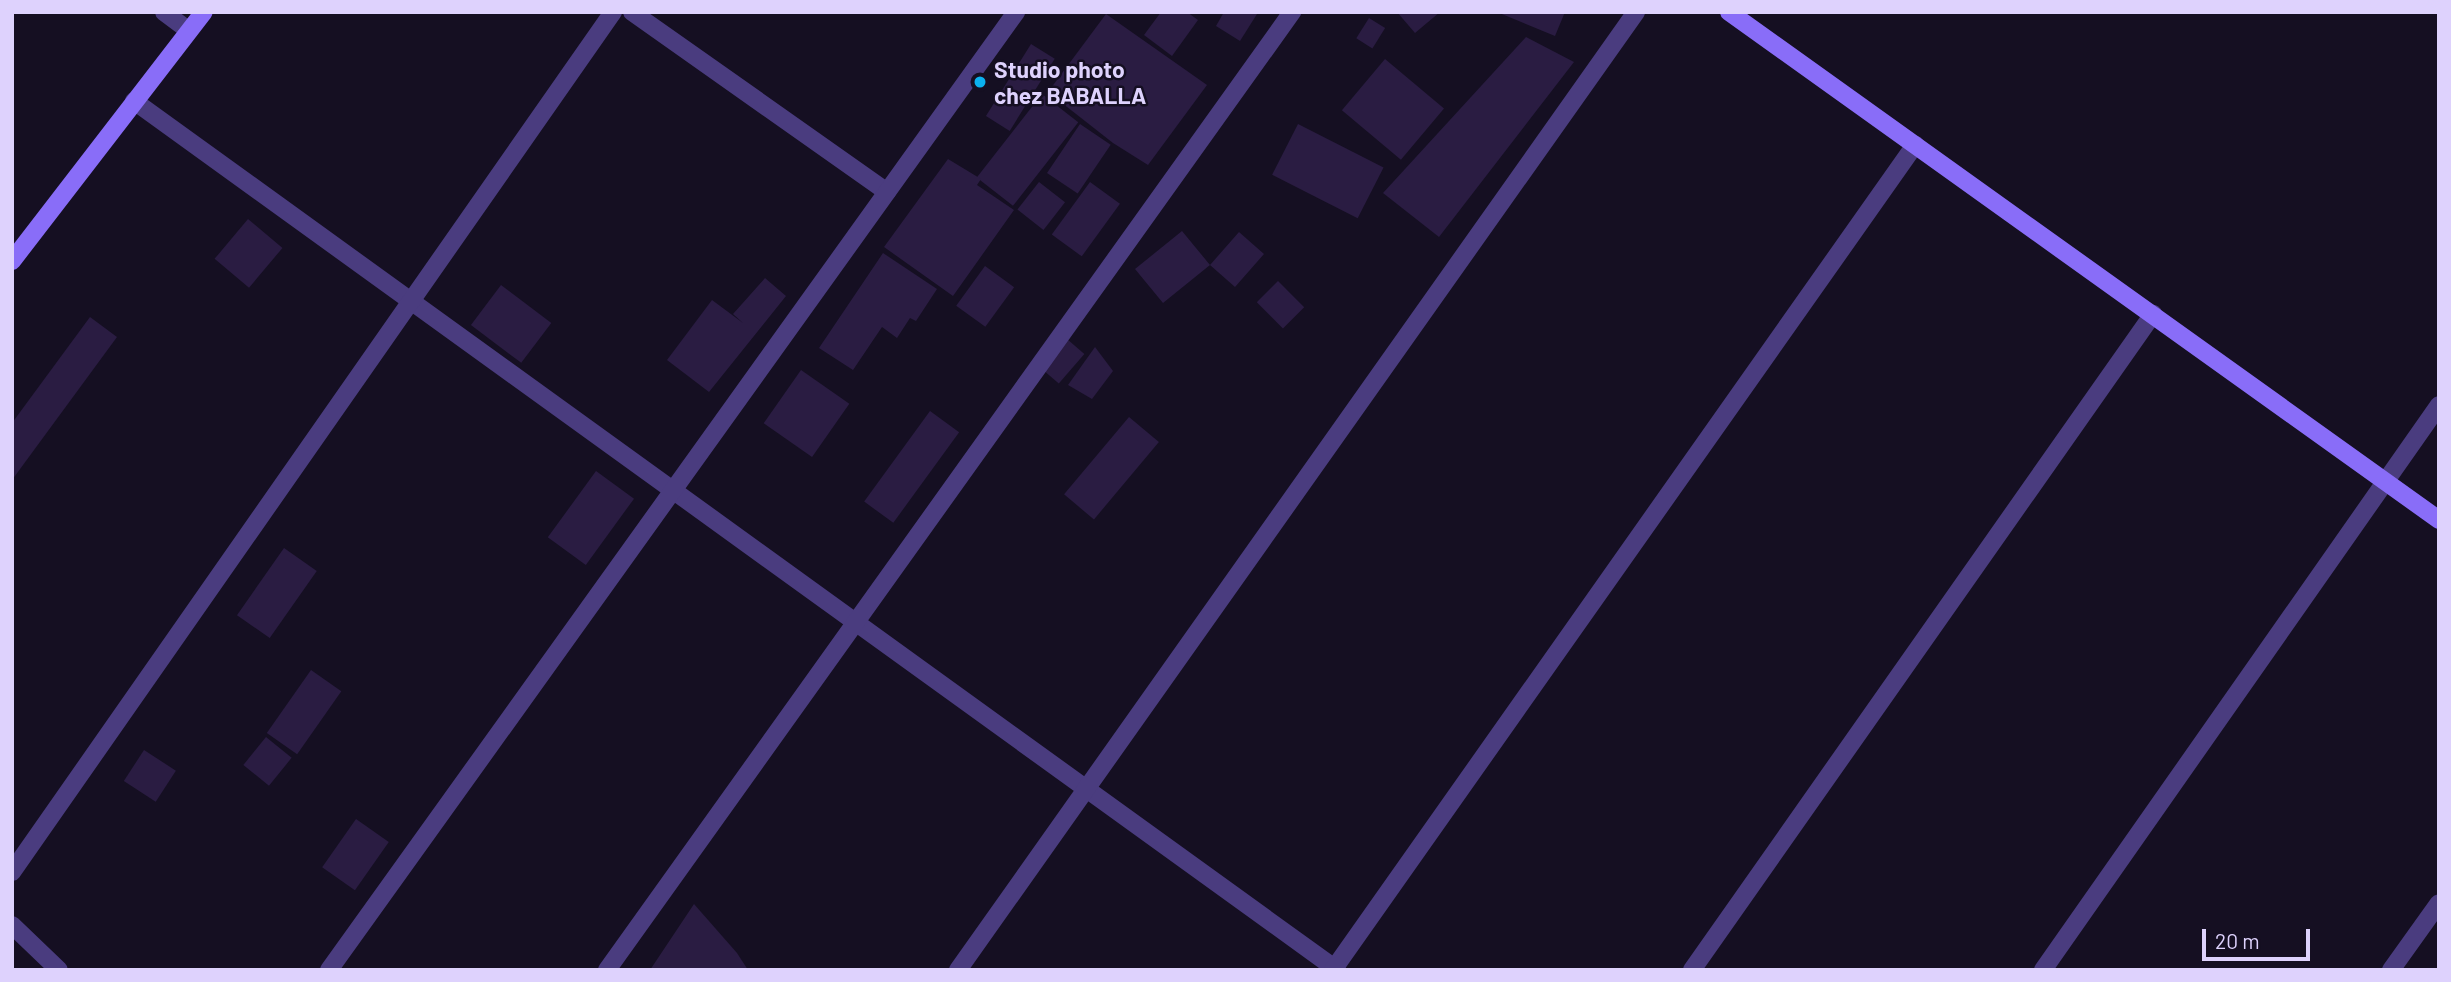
<!DOCTYPE html>
<style>
body{margin:0}
#map{position:relative;width:2451px;height:982px;overflow:hidden;background:#150f22;font-family:Barlow,sans-serif}
div>[style]{position:absolute}
.building>*{inset:0;background:#2a1c42;transform-origin:0 0}
.street>*{height:18px;margin:-9px;padding:0 9px;transform-origin:9px;border-radius:9px;background:#4a3c7f}
.secondary>*{height:18px;margin:-9px;padding:0 9px;transform-origin:9px;border-radius:9px;background:#896df8}
.dots>*{width:19px;height:19px;translate:-50% -50%;box-sizing:border-box;border:4px solid #150f22;border-radius:50%}
span{translate:-50% -50%;white-space:nowrap;text-align:center;line-height:1.15;-webkit-text-stroke:5px #150f22;paint-order:stroke}
.poi-label{font-size:23px;color:#ded2fd;font-weight:700}
.left{translate:0 -50%;text-align:left}
.frame{position:absolute;inset:0;border:14px solid #ded2fd;pointer-events:none}
.scale{position:absolute;left:2202px;top:929px;width:108px;height:32px;box-sizing:border-box;border:4px solid #ded2fd;border-top:0;padding-left:9px;font-size:21px;line-height:24px;white-space:nowrap;color:#ded2fd;-webkit-text-stroke:5px #150f22;paint-order:stroke}
</style>
<div id="map">
<div class="building">
<div style="clip-path:polygon(1161px 12px,1187px 12px,1198px 20px,1172px 56px,1144px 35px)"></div>
<div style="clip-path:polygon(1224px 12px,1257px 14px,1240px 41px,1216px 26px)"></div>
<div style="clip-path:polygon(1397px 12px,1440px 12px,1415px 33px)"></div>
<div style="clip-path:polygon(1497px 12px,1565px 12px,1555px 36px)"></div>
<div style="clip-path:polygon(1106px 14px,1207px 85px,1148px 165px,1113px 143px,1048px 92px)"></div>
<div style="left:1369px;top:18px;width:19px;height:24px;rotate:32deg"></div>
<div style="clip-path:polygon(1526px 37px,1574px 62px,1439px 237px,1383px 193px)"></div>
<div style="left:1031px;top:44px;width:28px;height:85px;rotate:32deg"></div>
<div style="left:1385px;top:59px;width:77px;height:67px;rotate:40deg"></div>
<div style="left:1042px;top:94px;width:46px;height:106px;rotate:38deg"></div>
<div style="left:1080px;top:124px;width:37px;height:59px;rotate:34deg"></div>
<div style="left:1298px;top:124px;width:96px;height:57px;rotate:27deg"></div>
<div style="clip-path:polygon(948px 159px,981px 179px,977px 185px,1014px 210px,953px 296px,884px 247px)"></div>
<div style="left:1039px;top:182px;width:33px;height:35px;rotate:38deg"></div>
<div style="left:1090px;top:182px;width:37px;height:65px;rotate:36deg"></div>
<div style="left:248px;top:219px;width:45px;height:52px;rotate:40deg"></div>
<div style="clip-path:polygon(1182px 231px,1210px 265px,1239px 232px,1264px 254px,1235px 287px,1210px 265px,1163px 303px,1135px 269px)"></div>
<div style="clip-path:polygon(883px 253px,937px 289px,916px 321px,910px 318px,897px 338px,882px 327px,853px 370px,819px 348px)"></div>
<div style="left:985px;top:266px;width:36px;height:49px;rotate:36deg"></div>
<div style="clip-path:polygon(765px 278px,786px 296px,709px 392px,667px 360px,712px 300px,743px 323px,733px 314px)"></div>
<div style="left:1278px;top:281px;width:37px;height:30px;rotate:45deg"></div>
<div style="left:501px;top:285px;width:63px;height:50px;rotate:37deg"></div>
<div style="clip-path:polygon(90px 317px,117px 337px,12px 480px,12px 423px)"></div>
<div style="left:1067px;top:339px;width:23px;height:39px;rotate:41deg"></div>
<div style="clip-path:polygon(1095px 347px,1113px 371px,1092px 399px,1068px 385px)"></div>
<div style="left:801px;top:370px;width:59px;height:65px;rotate:35deg"></div>
<div style="left:930px;top:411px;width:36px;height:112px;rotate:36deg"></div>
<div style="left:1129px;top:417px;width:39px;height:101px;rotate:40deg"></div>
<div style="left:596px;top:471px;width:47px;height:82px;rotate:36deg"></div>
<div style="left:284px;top:548px;width:40px;height:82px;rotate:35deg"></div>
<div style="left:311px;top:670px;width:37px;height:77px;rotate:35deg"></div>
<div style="left:266px;top:737px;width:33px;height:36px;rotate:39deg"></div>
<div style="left:144px;top:750px;width:38px;height:37px;rotate:33deg"></div>
<div style="left:356px;top:819px;width:40px;height:59px;rotate:35deg"></div>
<div style="clip-path:polygon(694px 904px,737px 953px,748px 970px,650px 970px)"></div>
</div>
<div class="street">
<div style="left:164px;top:12px;width:31px;rotate:37deg"></div>
<div style="left:632px;top:12px;width:312px;rotate:35.2deg"></div>
<div style="left:134px;top:101px;width:1484px;rotate:35.84deg"></div>
<div style="left:12px;top:872px;width:1049px;rotate:-55.05deg"></div>
<div style="left:12px;top:925px;width:65px;rotate:43.8deg"></div>
<div style="left:329px;top:970px;width:1179px;rotate:-54.35deg"></div>
<div style="left:607px;top:970px;width:1178px;rotate:-54.43deg"></div>
<div style="left:958px;top:970px;width:1174px;rotate:-54.71deg"></div>
<div style="left:1333px;top:970px;width:1010px;rotate:-54.8deg"></div>
<div style="left:1692px;top:970px;width:802px;rotate:-54.9deg"></div>
<div style="left:2043px;top:970px;width:690px;rotate:-54.97deg"></div>
<div style="left:2391px;top:970px;width:82px;rotate:-54.4deg"></div>
</div>
<div class="secondary">
<div style="left:1729px;top:12px;width:873px;rotate:35.58deg"></div>
<div style="left:12px;top:261px;width:314px;rotate:-52.4deg"></div>
</div>
<div class="dots">
<div style="left:980px;top:82px;background:#0bb1ef"></div>
</div>
<div class="poi-label">
<span class="left" style="left:994px;top:82px">Studio photo<br>chez BABALLA</span>
</div>
<div class="frame"></div>
<div class="scale">20 m</div>
</div>
